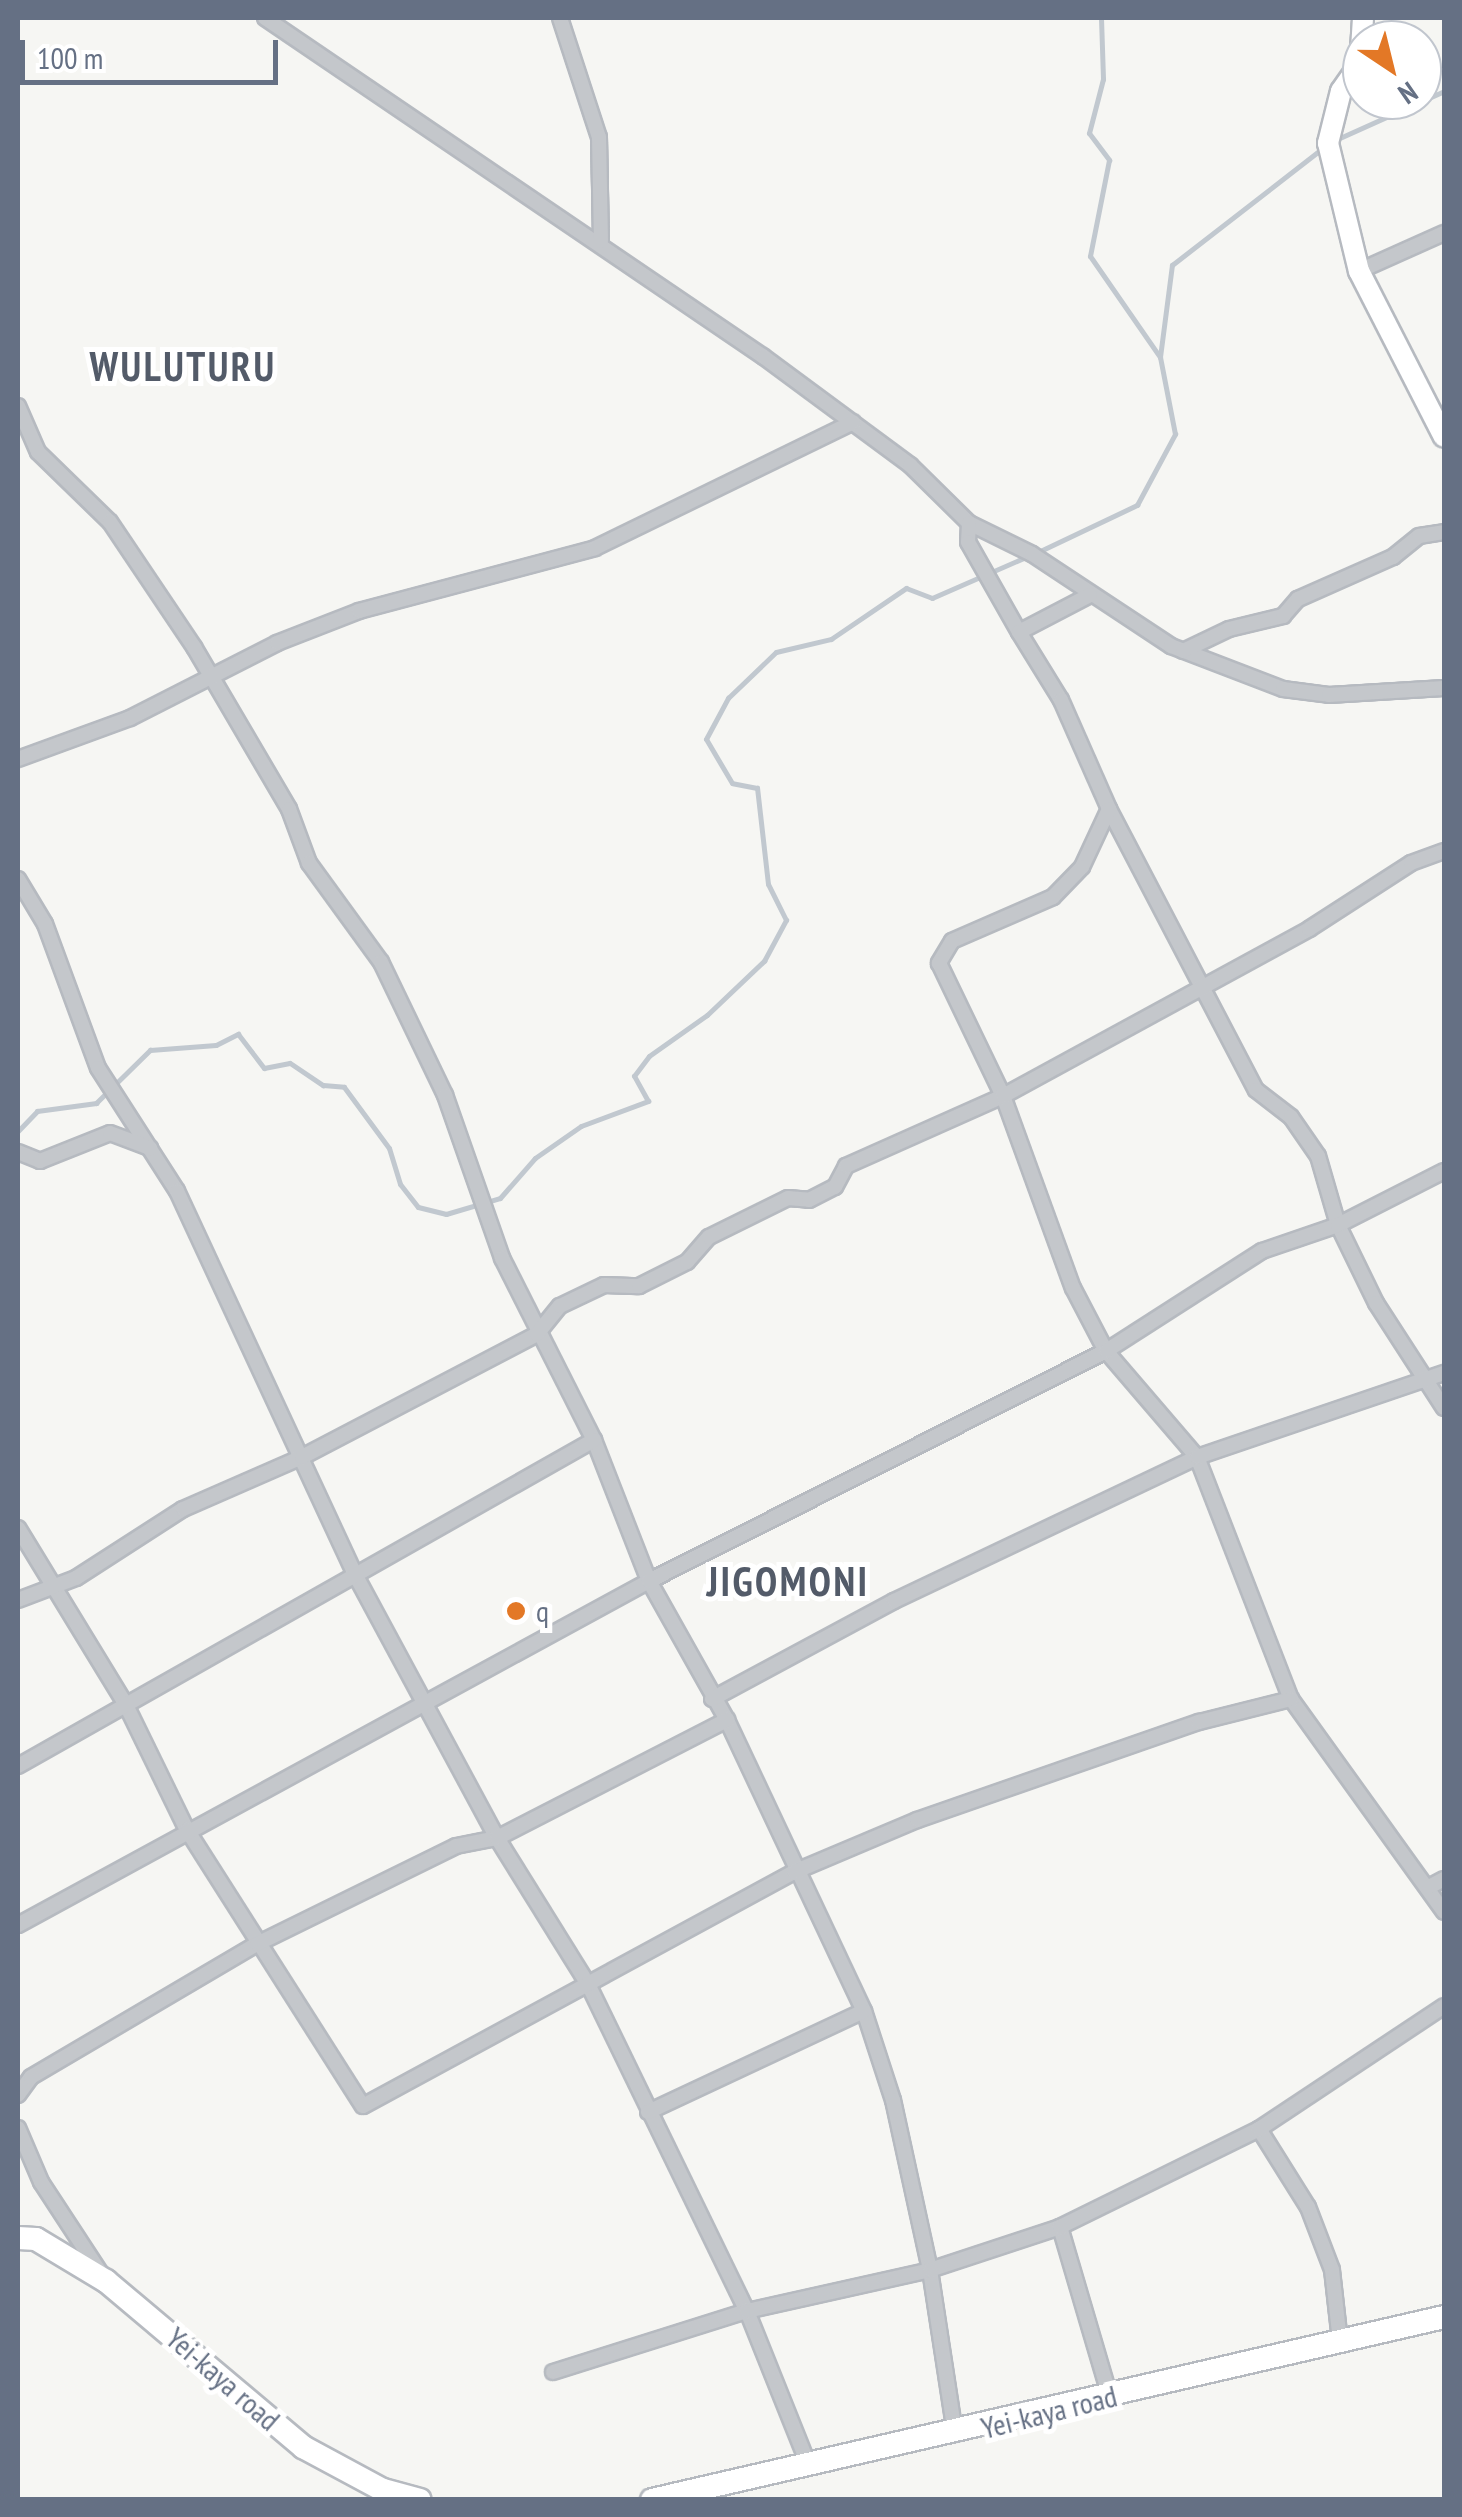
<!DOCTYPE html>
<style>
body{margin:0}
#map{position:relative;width:1462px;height:2517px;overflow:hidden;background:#f6f6f3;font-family:"PT Sans Narrow",sans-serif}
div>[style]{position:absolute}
.stream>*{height:5px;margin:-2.5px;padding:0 2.5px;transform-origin:2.5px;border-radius:2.5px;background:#c1c8cf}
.roads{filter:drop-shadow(2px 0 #b6bac0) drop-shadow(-2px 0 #b6bac0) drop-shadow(0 2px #b6bac0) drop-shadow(0 -2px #b6bac0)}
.street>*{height:14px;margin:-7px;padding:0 7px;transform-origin:7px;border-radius:7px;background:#c4c7cb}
.secondary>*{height:20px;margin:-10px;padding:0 10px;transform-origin:10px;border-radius:10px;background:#fff}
.primary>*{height:22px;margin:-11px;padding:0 11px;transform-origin:11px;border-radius:11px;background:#fff}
.dots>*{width:28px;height:28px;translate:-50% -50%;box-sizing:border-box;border:5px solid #fff;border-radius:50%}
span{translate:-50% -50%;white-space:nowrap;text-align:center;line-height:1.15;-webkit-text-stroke:10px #fff;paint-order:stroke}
.poi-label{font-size:30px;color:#657084}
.left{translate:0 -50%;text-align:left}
.street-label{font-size:30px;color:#657084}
.district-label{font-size:40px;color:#535b69;font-weight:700;letter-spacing:2.5px}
.frame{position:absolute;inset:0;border:20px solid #657084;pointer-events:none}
.north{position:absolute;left:1342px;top:20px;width:100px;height:100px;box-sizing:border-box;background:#fff;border:2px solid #c1c6ce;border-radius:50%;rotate:145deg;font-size:28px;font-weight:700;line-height:40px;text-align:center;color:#657084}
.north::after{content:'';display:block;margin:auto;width:35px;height:45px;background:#e37826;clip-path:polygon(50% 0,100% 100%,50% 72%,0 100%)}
.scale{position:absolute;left:20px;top:40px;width:258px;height:45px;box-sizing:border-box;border:5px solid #657084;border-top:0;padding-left:12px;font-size:30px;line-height:35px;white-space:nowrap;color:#657084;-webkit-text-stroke:8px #fff;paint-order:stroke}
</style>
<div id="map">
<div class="stream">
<div style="left:1101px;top:18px;width:61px;rotate:88.1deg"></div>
<div style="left:1103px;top:79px;width:56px;rotate:104.5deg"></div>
<div style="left:1089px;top:133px;width:34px;rotate:53deg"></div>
<div style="left:1109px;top:160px;width:98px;rotate:101.2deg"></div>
<div style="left:1090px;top:256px;width:123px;rotate:55.3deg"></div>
<div style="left:1333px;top:141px;width:122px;rotate:-24.2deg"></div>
<div style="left:1038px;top:552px;width:110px;rotate:-25.4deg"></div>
<div style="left:1137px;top:505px;width:81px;rotate:-61.8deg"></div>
<div style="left:1175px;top:434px;width:78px;rotate:-101deg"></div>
<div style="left:1160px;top:357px;width:93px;rotate:-82.6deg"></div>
<div style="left:1172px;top:265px;width:192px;rotate:-37.8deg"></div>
<div style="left:18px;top:1131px;width:28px;rotate:-46deg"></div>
<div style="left:37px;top:1111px;width:60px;rotate:-7.7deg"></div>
<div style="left:96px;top:1103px;width:76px;rotate:-44.5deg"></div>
<div style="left:150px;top:1050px;width:66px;rotate:-4.3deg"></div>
<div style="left:216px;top:1045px;width:25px;rotate:-27deg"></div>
<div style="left:238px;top:1034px;width:43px;rotate:52.6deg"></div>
<div style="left:264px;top:1068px;width:26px;rotate:-11deg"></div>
<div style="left:290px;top:1063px;width:40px;rotate:34deg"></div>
<div style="left:323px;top:1085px;width:21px;rotate:5deg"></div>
<div style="left:344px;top:1087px;width:76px;rotate:53.6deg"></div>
<div style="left:389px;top:1148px;width:38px;rotate:73deg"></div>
<div style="left:400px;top:1184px;width:29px;rotate:52deg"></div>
<div style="left:418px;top:1207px;width:29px;rotate:14deg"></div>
<div style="left:446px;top:1214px;width:56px;rotate:-16.5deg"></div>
<div style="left:500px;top:1198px;width:53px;rotate:-48.8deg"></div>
<div style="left:535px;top:1158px;width:56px;rotate:-34.8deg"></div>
<div style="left:581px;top:1126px;width:72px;rotate:-20.5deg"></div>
<div style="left:648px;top:1101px;width:29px;rotate:-119deg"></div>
<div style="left:634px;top:1076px;width:25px;rotate:-53deg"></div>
<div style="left:649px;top:1056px;width:71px;rotate:-35.3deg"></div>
<div style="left:707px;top:1015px;width:79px;rotate:-43.5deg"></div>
<div style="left:764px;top:961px;width:47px;rotate:-61.8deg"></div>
<div style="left:786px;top:920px;width:40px;rotate:-116.6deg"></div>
<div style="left:768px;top:884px;width:97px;rotate:-96.5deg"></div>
<div style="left:757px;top:788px;width:25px;rotate:-169deg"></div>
<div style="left:732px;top:783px;width:51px;rotate:-120.6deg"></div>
<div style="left:706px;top:739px;width:47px;rotate:-61.8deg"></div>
<div style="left:728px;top:698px;width:66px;rotate:-43.8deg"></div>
<div style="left:776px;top:652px;width:57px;rotate:-13.3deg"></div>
<div style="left:831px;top:639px;width:91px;rotate:-34.2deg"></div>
<div style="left:906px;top:588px;width:28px;rotate:21deg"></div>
<div style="left:932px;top:598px;width:105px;rotate:-23.6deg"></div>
</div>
<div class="roads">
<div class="street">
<div style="left:265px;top:18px;width:603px;rotate:34.19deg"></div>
<div style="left:764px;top:357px;width:182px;rotate:36.5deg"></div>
<div style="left:910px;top:465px;width:83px;rotate:44.5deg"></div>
<div style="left:969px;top:523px;width:70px;rotate:26.2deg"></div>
<div style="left:1032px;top:554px;width:167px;rotate:33.5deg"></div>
<div style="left:1171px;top:646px;width:120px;rotate:21deg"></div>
<div style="left:1283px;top:689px;width:46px;rotate:7.4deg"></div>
<div style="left:1329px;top:695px;width:115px;rotate:-3.5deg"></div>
<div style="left:560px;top:18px;width:125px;rotate:71.9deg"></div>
<div style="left:599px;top:137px;width:104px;rotate:88.9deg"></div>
<div style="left:1359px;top:271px;width:93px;rotate:-24.1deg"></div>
<div style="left:18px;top:406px;width:50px;rotate:66.5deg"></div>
<div style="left:38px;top:452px;width:100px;rotate:44.2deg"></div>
<div style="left:110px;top:522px;width:151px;rotate:56.1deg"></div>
<div style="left:194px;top:647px;width:188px;rotate:59.6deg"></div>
<div style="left:289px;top:809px;width:58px;rotate:69.7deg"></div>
<div style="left:309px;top:863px;width:122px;rotate:54deg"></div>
<div style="left:381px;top:962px;width:148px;rotate:64.3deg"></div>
<div style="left:445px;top:1095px;width:173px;rotate:70.7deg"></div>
<div style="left:502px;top:1258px;width:204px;rotate:63.2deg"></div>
<div style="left:594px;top:1440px;width:151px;rotate:68.7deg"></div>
<div style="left:649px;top:1581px;width:159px;rotate:60.7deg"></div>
<div style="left:727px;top:1720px;width:322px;rotate:64.8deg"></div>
<div style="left:864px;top:2011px;width:94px;rotate:72deg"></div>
<div style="left:893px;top:2100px;width:174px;rotate:77.7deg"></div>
<div style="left:930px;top:2270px;width:166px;rotate:81.3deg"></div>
<div style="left:969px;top:523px;width:19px;rotate:93deg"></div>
<div style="left:968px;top:542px;width:103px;rotate:60.5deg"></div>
<div style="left:1090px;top:595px;width:80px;rotate:152.5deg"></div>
<div style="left:1019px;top:632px;width:80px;rotate:58.3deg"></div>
<div style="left:1061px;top:700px;width:119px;rotate:66.2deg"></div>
<div style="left:1109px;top:809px;width:317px;rotate:62.4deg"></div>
<div style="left:1256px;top:1090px;width:44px;rotate:37.6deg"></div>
<div style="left:1291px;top:1117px;width:47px;rotate:55.3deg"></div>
<div style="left:1318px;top:1156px;width:72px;rotate:73.8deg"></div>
<div style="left:1338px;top:1225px;width:87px;rotate:64deg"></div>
<div style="left:1376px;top:1303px;width:125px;rotate:57.1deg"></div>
<div style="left:1183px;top:651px;width:51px;rotate:-25.6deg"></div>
<div style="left:1229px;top:629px;width:56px;rotate:-13.5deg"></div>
<div style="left:1283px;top:616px;width:23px;rotate:-49deg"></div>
<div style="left:1298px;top:599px;width:104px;rotate:-23.9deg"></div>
<div style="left:1393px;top:557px;width:33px;rotate:-39deg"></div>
<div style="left:1419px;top:536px;width:25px;rotate:-9deg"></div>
<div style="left:18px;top:759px;width:119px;rotate:-20.1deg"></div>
<div style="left:130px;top:718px;width:165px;rotate:-27deg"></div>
<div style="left:277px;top:643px;width:88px;rotate:-21.3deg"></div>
<div style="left:359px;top:611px;width:244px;rotate:-14.9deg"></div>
<div style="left:595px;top:548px;width:287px;rotate:-26deg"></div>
<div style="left:1109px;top:809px;width:64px;rotate:115deg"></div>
<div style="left:1082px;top:867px;width:42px;rotate:134deg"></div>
<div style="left:1053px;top:897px;width:110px;rotate:156.5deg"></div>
<div style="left:952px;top:941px;width:26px;rotate:121deg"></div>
<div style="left:939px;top:963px;width:148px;rotate:64.3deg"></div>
<div style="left:1003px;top:1096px;width:204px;rotate:70deg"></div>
<div style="left:1073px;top:1288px;width:71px;rotate:62.4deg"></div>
<div style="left:1106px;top:1351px;width:140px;rotate:49.4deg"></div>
<div style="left:1197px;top:1457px;width:260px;rotate:68.8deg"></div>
<div style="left:1291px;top:1699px;width:262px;rotate:54.3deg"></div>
<div style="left:18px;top:879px;width:52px;rotate:59deg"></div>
<div style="left:45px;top:924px;width:153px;rotate:69.8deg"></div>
<div style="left:98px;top:1068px;width:146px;rotate:57.3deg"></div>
<div style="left:177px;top:1191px;width:427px;rotate:65.1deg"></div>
<div style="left:357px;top:1578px;width:295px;rotate:61.7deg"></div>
<div style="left:497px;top:1838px;width:172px;rotate:58.1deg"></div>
<div style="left:588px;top:1984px;width:364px;rotate:64.1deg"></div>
<div style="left:747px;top:2311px;width:167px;rotate:68.2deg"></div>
<div style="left:18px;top:1152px;width:24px;rotate:22deg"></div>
<div style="left:40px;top:1161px;width:75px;rotate:-21.8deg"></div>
<div style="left:110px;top:1133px;width:43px;rotate:20.6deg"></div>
<div style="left:18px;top:1528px;width:207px;rotate:58.6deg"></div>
<div style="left:126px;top:1705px;width:139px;rotate:64deg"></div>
<div style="left:187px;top:1830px;width:327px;rotate:57.5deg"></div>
<div style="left:363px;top:2106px;width:490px;rotate:-28.5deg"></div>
<div style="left:794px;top:1872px;width:134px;rotate:-22.9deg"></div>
<div style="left:917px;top:1820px;width:299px;rotate:-19.2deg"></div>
<div style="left:1199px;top:1722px;width:95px;rotate:-14deg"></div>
<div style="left:18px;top:1600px;width:62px;rotate:-20.8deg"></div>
<div style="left:76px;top:1578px;width:127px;rotate:-32.8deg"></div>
<div style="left:183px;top:1509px;width:130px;rotate:-23.6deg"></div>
<div style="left:302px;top:1457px;width:265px;rotate:-27.6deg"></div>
<div style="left:537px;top:1334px;width:36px;rotate:-51deg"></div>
<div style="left:560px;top:1306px;width:49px;rotate:-25.5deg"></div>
<div style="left:604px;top:1285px;width:35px;rotate:2deg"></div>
<div style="left:639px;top:1286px;width:54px;rotate:-26.6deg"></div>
<div style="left:687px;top:1262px;width:33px;rotate:-49deg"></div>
<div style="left:709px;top:1237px;width:88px;rotate:-26.3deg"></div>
<div style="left:788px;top:1198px;width:21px;rotate:5deg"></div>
<div style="left:809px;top:1200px;width:29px;rotate:-27deg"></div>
<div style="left:835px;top:1187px;width:24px;rotate:-62deg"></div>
<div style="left:846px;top:1166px;width:172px;rotate:-24deg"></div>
<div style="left:1003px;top:1096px;width:349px;rotate:-28.6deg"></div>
<div style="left:1309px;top:929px;width:121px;rotate:-32.9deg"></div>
<div style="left:1411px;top:863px;width:35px;rotate:-20deg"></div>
<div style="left:712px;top:1699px;width:207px;rotate:-28.3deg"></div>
<div style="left:894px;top:1601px;width:335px;rotate:-25.4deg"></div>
<div style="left:1197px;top:1457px;width:261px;rotate:-18.8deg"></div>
<div style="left:18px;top:1766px;width:662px;rotate:-29.51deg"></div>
<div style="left:1429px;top:1887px;width:17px;rotate:-28deg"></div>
<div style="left:18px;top:1925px;width:719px;rotate:-28.6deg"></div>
<div style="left:649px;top:1581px;width:512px;rotate:-26.72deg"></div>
<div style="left:1106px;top:1351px;width:185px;rotate:-32.7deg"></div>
<div style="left:1262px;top:1251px;width:80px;rotate:-18.9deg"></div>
<div style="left:1338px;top:1225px;width:119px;rotate:-27deg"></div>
<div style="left:18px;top:2095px;width:22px;rotate:-54deg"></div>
<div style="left:31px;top:2077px;width:262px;rotate:-30.5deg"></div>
<div style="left:257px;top:1944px;width:222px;rotate:-26.2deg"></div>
<div style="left:456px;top:1846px;width:42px;rotate:-11deg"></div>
<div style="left:497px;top:1838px;width:259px;rotate:-27.2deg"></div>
<div style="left:648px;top:2112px;width:238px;rotate:-25.1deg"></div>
<div style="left:18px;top:2128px;width:59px;rotate:66.9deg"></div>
<div style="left:41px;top:2182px;width:108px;rotate:56.8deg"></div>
<div style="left:1259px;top:2129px;width:92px;rotate:57.9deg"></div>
<div style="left:1308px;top:2207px;width:67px;rotate:69.1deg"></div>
<div style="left:1332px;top:2270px;width:71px;rotate:83.6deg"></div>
<div style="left:1060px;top:2227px;width:177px;rotate:73.6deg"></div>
<div style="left:553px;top:2372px;width:203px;rotate:-17.5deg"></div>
<div style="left:747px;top:2311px;width:188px;rotate:-12.6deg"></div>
<div style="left:930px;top:2270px;width:137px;rotate:-18.3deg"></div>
<div style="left:1060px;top:2227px;width:222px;rotate:-26.2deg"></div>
<div style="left:1259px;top:2129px;width:222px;rotate:-33.6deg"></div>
</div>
<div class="secondary">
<div style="left:1363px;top:18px;width:46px;rotate:93.7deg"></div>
<div style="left:1360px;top:64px;width:33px;rotate:125deg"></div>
<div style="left:1341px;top:91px;width:54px;rotate:104deg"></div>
<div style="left:1328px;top:143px;width:132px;rotate:76.4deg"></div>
<div style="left:1359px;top:271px;width:186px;rotate:62.9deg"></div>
</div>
<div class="primary">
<div style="left:18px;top:2238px;width:18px;rotate:3deg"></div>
<div style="left:36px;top:2239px;width:82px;rotate:31deg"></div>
<div style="left:106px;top:2281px;width:258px;rotate:40.1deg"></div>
<div style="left:303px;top:2447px;width:91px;rotate:28.3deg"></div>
<div style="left:383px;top:2490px;width:38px;rotate:15deg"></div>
<div style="left:652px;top:2500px;width:813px;rotate:-13.01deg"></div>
</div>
</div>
<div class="dots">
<div style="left:516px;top:1611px;background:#e37826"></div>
</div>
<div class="poi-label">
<span class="left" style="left:536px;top:1611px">q</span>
</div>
<div class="street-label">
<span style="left:223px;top:2379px;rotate:41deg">Yei-kaya road</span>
<span style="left:1049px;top:2412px;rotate:-14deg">Yei-kaya road</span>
</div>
<div class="district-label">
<span style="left:183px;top:366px">WULUTURU</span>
<span style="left:788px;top:1581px">JIGOMONI</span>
</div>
<div class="frame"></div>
<div class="north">N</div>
<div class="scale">100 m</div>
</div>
